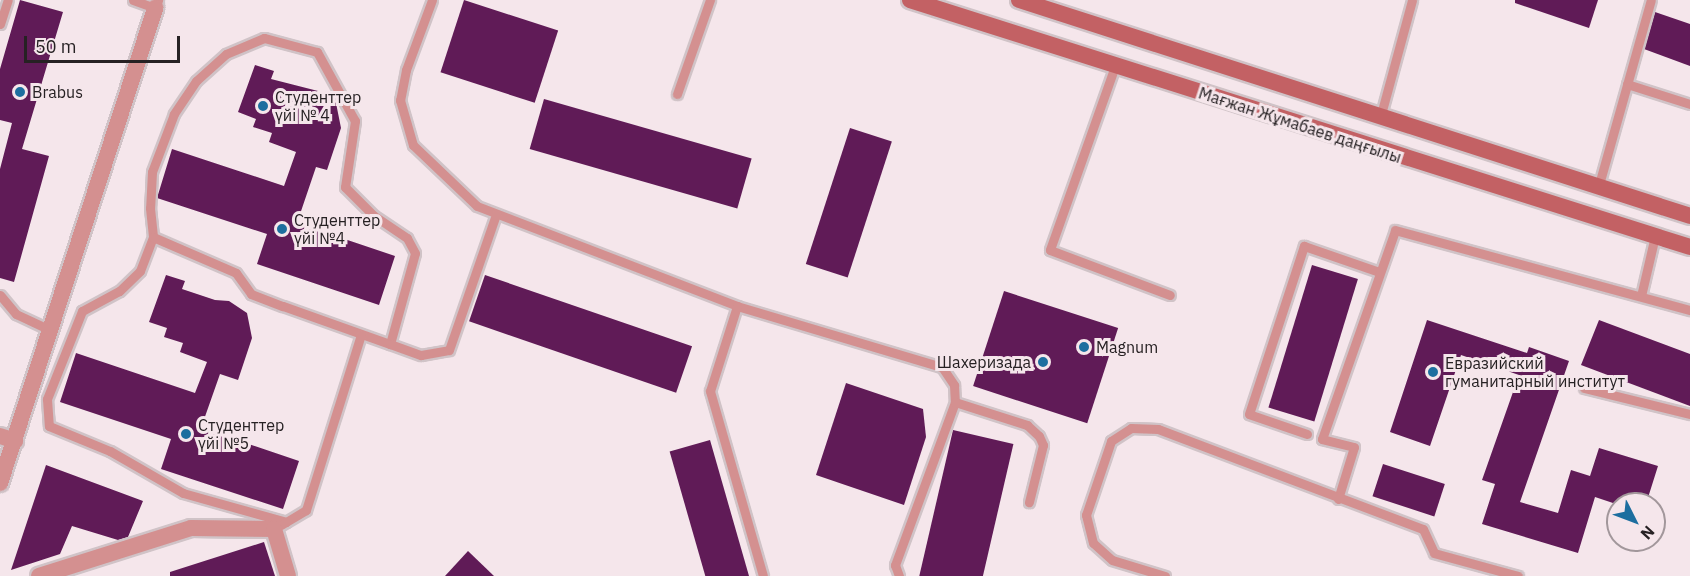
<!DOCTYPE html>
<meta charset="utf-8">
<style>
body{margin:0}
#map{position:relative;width:1690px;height:576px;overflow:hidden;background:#f5e6eb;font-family:"IBM Plex Sans",sans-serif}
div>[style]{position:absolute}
.building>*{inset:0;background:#601b57;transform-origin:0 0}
.roads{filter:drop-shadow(2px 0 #d0c3c7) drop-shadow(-2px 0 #d0c3c7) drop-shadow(0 2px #d0c3c7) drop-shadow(0 -2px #d0c3c7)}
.service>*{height:9px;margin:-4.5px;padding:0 4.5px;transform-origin:4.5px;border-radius:4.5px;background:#d49090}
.minor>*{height:16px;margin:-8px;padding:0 8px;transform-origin:8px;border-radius:8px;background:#d49090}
.secondary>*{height:16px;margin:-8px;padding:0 8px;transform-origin:8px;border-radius:8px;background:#c36164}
.dots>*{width:16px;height:16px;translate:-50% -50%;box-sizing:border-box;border:3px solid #f5e6eb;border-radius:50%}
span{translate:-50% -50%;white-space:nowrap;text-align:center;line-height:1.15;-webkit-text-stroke:6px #f5e6eb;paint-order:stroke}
.poi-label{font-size:16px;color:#262123}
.left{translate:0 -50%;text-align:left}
.right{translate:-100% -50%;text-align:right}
.street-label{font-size:16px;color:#262123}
.north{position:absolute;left:1606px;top:492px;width:60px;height:60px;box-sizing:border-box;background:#f5e6eb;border:2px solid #a2979b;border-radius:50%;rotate:132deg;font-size:16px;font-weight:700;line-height:24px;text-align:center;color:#262123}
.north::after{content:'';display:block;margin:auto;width:21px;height:27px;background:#1d6e9f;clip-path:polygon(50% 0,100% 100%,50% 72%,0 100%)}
.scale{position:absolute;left:24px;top:36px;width:156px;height:27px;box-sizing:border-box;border:3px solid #262123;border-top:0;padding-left:8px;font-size:18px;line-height:21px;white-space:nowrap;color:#262123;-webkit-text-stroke:4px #f5e6eb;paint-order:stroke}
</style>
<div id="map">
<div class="building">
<div style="clip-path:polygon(20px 0,63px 12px,22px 149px,49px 156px,14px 282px,0 278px,0 169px,12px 123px,0 120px,0 69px)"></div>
<div style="left:464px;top:0;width:99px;height:76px;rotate:18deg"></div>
<div style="clip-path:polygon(1515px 0,1598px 0,1589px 28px,1515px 3px)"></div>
<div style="clip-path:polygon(1655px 12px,1690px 24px,1690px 66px,1644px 49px)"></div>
<div style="clip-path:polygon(255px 65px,274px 71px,271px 79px,318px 91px,336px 103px,341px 128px,327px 170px,316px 167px,297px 223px,395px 256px,379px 305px,257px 264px,267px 234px,157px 198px,172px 149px,284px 186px,296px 152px,269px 142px,272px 133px,253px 127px,256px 119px,238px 112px)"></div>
<div style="left:544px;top:99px;width:216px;height:52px;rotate:16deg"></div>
<div style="left:850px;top:128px;width:44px;height:143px;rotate:18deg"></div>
<div style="left:1312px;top:265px;width:48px;height:149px;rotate:17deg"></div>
<div style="clip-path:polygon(166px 275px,185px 281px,182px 289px,215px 300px,229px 301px,247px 313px,252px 338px,238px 380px,220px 374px,201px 428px,299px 461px,283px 509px,161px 469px,171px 439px,60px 402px,76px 353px,195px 393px,207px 362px,180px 352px,183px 343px,164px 337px,167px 328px,149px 322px)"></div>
<div style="left:485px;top:275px;width:219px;height:49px;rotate:19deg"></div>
<div style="left:1004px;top:291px;width:120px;height:100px;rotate:18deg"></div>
<div style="clip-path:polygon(1427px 320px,1527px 353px,1529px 347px,1569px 361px,1520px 502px,1558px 513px,1571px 470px,1590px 476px,1599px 448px,1658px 466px,1646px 504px,1616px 504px,1595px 497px,1578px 553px,1482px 524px,1495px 484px,1482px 480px,1519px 375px,1461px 355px,1430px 446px,1390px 432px)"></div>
<div style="clip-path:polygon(1599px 320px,1690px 354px,1690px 406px,1581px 365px)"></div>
<div style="clip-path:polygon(846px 383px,923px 409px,926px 437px,904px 505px,816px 475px)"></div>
<div style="left:953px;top:430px;width:62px;height:150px;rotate:13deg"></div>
<div style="left:710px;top:440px;width:142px;height:42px;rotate:74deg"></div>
<div style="left:1383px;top:464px;width:65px;height:34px;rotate:18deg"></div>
<div style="clip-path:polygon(46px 465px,143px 501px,128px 537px,118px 540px,72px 526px,60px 554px,11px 570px)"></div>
<div style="clip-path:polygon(264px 542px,275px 576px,170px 576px,170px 572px)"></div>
<div style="clip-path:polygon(468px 551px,494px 576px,445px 576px)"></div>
</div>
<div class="roads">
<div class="service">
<div style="left:133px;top:0;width:23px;rotate:20deg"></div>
<div style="left:155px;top:8px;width:9px;rotate:-69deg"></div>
<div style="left:432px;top:0;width:75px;rotate:110.4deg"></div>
<div style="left:406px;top:70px;width:31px;rotate:101deg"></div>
<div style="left:400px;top:100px;width:47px;rotate:73.9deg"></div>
<div style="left:413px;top:145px;width:88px;rotate:43.6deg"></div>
<div style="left:477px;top:206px;width:279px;rotate:21deg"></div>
<div style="left:737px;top:306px;width:214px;rotate:16.6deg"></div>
<div style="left:942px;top:367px;width:22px;rotate:56deg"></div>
<div style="left:954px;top:385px;width:17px;rotate:87deg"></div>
<div style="left:955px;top:402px;width:174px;rotate:110.2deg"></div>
<div style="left:895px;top:565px;width:12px;rotate:70deg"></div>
<div style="left:0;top:24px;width:25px;rotate:-72deg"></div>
<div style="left:1115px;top:66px;width:195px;rotate:109.5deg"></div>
<div style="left:1050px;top:250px;width:128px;rotate:20.6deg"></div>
<div style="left:1627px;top:84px;width:66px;rotate:17.6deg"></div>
<div style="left:677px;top:94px;width:100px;rotate:-70.7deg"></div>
<div style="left:1380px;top:118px;width:122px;rotate:-74.8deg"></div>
<div style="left:1598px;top:188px;width:195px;rotate:-74.3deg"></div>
<div style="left:153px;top:237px;width:36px;rotate:111deg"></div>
<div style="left:140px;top:271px;width:29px;rotate:136deg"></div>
<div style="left:119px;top:291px;width:42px;rotate:151.6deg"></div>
<div style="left:82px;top:311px;width:95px;rotate:111.7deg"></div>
<div style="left:47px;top:399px;width:27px;rotate:86deg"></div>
<div style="left:49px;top:426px;width:66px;rotate:22.3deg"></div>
<div style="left:110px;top:451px;width:84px;rotate:29.9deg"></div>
<div style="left:183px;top:493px;width:107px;rotate:15.7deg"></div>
<div style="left:0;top:295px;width:25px;rotate:50deg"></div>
<div style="left:16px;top:314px;width:38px;rotate:25deg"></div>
<div style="left:1641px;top:296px;width:62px;rotate:-76.9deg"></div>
<div style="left:737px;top:306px;width:89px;rotate:107.6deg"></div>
<div style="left:710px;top:391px;width:192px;rotate:74deg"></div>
<div style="left:390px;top:344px;width:94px;rotate:-74.6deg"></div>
<div style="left:415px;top:253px;width:17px;rotate:-118deg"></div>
<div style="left:407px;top:238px;width:40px;rotate:-146deg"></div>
<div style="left:374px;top:216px;width:41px;rotate:-135deg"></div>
<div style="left:345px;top:187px;width:67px;rotate:-81.4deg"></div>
<div style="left:355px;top:121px;width:79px;rotate:-118.8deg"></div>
<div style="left:317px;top:52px;width:55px;rotate:-165.2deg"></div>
<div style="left:264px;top:38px;width:41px;rotate:157.2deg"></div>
<div style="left:226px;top:54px;width:40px;rotate:138deg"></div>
<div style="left:196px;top:81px;width:40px;rotate:124deg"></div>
<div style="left:174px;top:114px;width:62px;rotate:110.8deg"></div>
<div style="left:152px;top:172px;width:36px;rotate:93deg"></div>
<div style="left:150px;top:208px;width:29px;rotate:84deg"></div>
<div style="left:153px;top:237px;width:90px;rotate:23.4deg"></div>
<div style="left:236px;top:273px;width:26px;rotate:54deg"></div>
<div style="left:251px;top:294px;width:34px;rotate:21deg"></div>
<div style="left:283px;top:306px;width:114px;rotate:19.6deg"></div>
<div style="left:390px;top:344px;width:33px;rotate:20deg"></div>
<div style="left:421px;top:355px;width:28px;rotate:-10deg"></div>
<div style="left:449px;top:350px;width:144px;rotate:-70.9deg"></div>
<div style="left:1584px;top:388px;width:109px;rotate:13.8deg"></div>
<div style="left:955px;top:402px;width:76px;rotate:17.7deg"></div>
<div style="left:1027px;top:425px;width:16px;rotate:43deg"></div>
<div style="left:1039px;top:436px;width:10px;rotate:66deg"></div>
<div style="left:1043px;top:445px;width:59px;rotate:103.8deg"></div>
<div style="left:1307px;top:434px;width:61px;rotate:-161deg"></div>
<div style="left:1249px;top:414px;width:177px;rotate:-71.9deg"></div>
<div style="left:1304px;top:246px;width:79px;rotate:19.1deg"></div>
<div style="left:1338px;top:499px;width:54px;rotate:-72.9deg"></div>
<div style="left:1354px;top:447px;width:33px;rotate:-166deg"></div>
<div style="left:1322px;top:439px;width:221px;rotate:-70.7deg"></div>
<div style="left:1395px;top:230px;width:306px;rotate:15.2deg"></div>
<div style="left:281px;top:525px;width:29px;rotate:-31deg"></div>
<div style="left:306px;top:510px;width:184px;rotate:-72.6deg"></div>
<div style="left:1165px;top:576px;width:55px;rotate:-163.2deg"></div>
<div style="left:1112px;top:560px;width:25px;rotate:-138deg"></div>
<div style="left:1093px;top:543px;width:29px;rotate:-104deg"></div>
<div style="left:1086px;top:515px;width:78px;rotate:-71.3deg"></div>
<div style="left:1111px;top:441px;width:24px;rotate:-33deg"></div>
<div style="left:1131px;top:428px;width:27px;rotate:2deg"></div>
<div style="left:1158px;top:429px;width:283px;rotate:20.7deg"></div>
<div style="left:1423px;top:529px;width:26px;rotate:65deg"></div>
<div style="left:1434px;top:553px;width:87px;rotate:15.3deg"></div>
</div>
<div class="minor">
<div style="left:0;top:436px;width:16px;rotate:18deg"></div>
<div style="left:0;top:483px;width:500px;rotate:-71.9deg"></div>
<div style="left:39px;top:576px;width:159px;rotate:-17.5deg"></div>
<div style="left:191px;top:528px;width:83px;rotate:0.7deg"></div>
<div style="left:274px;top:529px;width:49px;rotate:73.4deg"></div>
</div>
<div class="secondary">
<div style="left:910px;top:0;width:818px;rotate:17.57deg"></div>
<div style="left:1019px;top:0;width:705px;rotate:17.84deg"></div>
</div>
</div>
<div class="dots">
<div style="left:20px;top:92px;background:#1d6e9f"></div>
<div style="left:263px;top:106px;background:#1d6e9f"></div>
<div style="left:282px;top:229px;background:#1d6e9f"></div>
<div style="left:1084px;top:347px;background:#1d6e9f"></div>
<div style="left:1043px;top:362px;background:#1d6e9f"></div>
<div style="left:1433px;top:372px;background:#1d6e9f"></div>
<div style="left:186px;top:434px;background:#1d6e9f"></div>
</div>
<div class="poi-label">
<span class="left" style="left:32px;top:92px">Brabus</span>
<span class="left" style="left:275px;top:106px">Студенттер<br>үйі № 4</span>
<span class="left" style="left:294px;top:229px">Студенттер<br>үйі №4</span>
<span class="left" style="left:1096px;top:347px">Magnum</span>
<span class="right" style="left:1031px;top:362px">Шахеризада</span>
<span class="left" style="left:1445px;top:372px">Евразийский<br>гуманитарный институт</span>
<span class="left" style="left:198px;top:434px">Студенттер<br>үйі №5</span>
</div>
<div class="street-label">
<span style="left:1300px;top:125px;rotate:18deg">Мағжан Жұмабаев даңғылы</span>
</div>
<div class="north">N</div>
<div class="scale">50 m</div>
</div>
